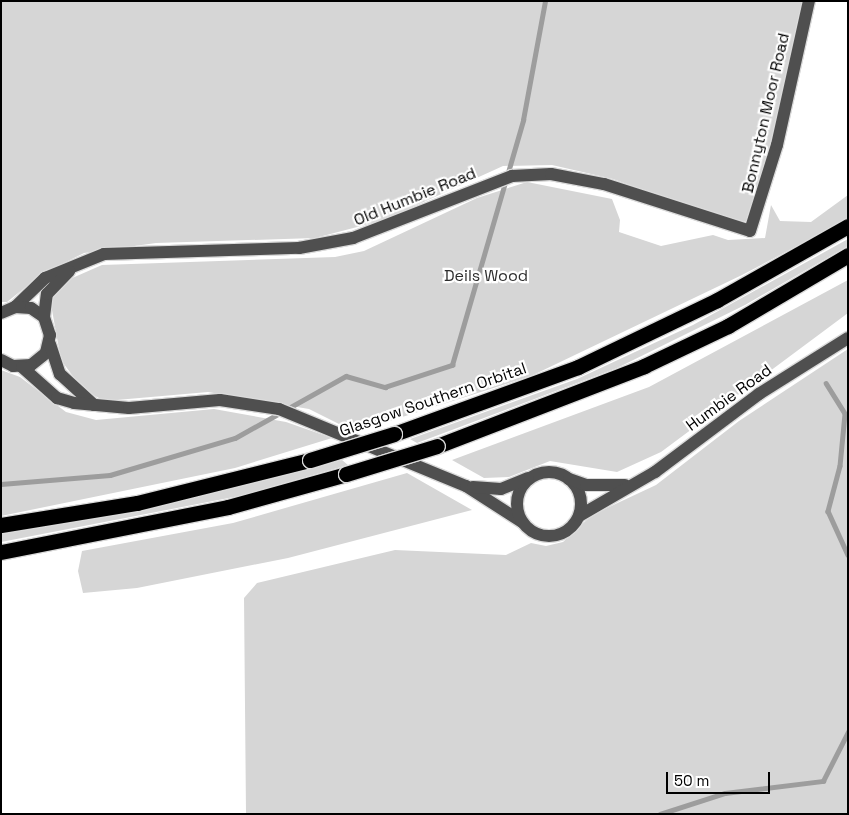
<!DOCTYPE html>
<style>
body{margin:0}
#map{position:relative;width:849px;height:815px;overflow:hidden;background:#fff;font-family:"Space Grotesk",sans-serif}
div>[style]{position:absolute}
.green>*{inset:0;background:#d6d6d6}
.stream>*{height:4.5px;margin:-2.25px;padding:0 2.25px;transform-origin:2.25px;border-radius:2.25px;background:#9d9d9d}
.roads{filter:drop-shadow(1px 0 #dbdbdb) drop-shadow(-1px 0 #dbdbdb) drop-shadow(0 1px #dbdbdb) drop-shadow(0 -1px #dbdbdb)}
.minor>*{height:12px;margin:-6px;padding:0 6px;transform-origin:6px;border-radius:6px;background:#4f4f4f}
.minor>.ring{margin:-6px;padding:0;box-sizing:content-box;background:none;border:12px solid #4f4f4f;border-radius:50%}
.highway>*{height:15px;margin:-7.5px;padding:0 7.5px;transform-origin:7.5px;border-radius:7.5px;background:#000}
.bridges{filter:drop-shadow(1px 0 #dbdbdb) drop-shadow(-1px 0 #dbdbdb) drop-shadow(0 1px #dbdbdb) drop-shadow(0 -1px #dbdbdb)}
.highway-bridge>*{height:15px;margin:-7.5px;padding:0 7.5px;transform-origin:7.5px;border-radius:7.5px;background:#000}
span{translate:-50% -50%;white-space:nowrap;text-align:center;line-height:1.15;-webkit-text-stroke:4.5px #fff;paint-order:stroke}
.street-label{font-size:16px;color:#000}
.park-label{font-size:16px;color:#2d2d2d}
.frame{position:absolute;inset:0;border:2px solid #000;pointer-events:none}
.scale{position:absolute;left:666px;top:772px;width:104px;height:22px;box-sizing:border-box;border:2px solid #000;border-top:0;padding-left:6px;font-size:15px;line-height:18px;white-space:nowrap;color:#000;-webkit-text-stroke:4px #fff;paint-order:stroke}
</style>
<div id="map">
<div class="green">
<div style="clip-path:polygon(1px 1px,805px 1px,777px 135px,755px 207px,746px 221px,735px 223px,613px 179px,552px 165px,503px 166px,384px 220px,315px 238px,156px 243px,84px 253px,42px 274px,7px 302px,1px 302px)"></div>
<div style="clip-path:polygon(527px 182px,612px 199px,620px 220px,619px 232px,661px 246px,713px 235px,728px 240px,765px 238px,771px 205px,780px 221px,811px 222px,848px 195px,848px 219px,742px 275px,531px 376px,355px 432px,309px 409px,208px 392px,105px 401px,83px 390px,61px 360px,50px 299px,70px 279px,102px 265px,335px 257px,364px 251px,477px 198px)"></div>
<div style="clip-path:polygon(848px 239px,848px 246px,745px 305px,617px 368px,417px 443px,410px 439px,577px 379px,693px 325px)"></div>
<div style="clip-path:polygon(848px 280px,848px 313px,661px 452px,617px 472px,550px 461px,509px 477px,484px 478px,452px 460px,649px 387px)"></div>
<div style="clip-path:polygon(848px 349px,848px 814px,246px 814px,244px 598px,257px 583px,395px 550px,506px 555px,531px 543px,546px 546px,563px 542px,592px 515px,656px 485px,739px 421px)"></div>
<div style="clip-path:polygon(1px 370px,20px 377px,66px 412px,96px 420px,214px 409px,286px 422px,332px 438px,235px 468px,1px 516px)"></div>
<div style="clip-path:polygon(342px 460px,348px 465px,239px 496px,1px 542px,1px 534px,128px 512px)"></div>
<div style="clip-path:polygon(407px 473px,472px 510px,288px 558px,137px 588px,83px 593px,78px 571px,82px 551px,233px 523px)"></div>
</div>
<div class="stream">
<div style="left:826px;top:383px;width:36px;rotate:58deg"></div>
<div style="left:845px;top:414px;width:52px;rotate:95.5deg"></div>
<div style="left:840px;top:466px;width:47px;rotate:104.9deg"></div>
<div style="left:828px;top:511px;width:48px;rotate:65.6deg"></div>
<div style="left:1px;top:484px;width:109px;rotate:-4.7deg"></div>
<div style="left:110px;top:475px;width:130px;rotate:-16.5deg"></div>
<div style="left:235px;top:438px;width:127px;rotate:-29.2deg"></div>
<div style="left:346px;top:376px;width:41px;rotate:15.8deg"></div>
<div style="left:385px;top:387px;width:71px;rotate:-18.2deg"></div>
<div style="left:452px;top:365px;width:255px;rotate:-73.8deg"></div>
<div style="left:523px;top:120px;width:121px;rotate:-79.5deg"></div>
<div style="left:660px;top:814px;width:68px;rotate:-17.9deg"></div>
<div style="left:725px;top:793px;width:99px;rotate:-7deg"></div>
<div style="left:823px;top:781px;width:55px;rotate:-63deg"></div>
</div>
<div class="roads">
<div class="minor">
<div style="left:15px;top:307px;width:42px;rotate:-44deg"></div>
<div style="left:45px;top:278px;width:64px;rotate:-22.1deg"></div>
<div style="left:104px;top:254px;width:195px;rotate:-1.8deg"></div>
<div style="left:299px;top:248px;width:55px;rotate:-10.5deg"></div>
<div style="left:353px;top:238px;width:171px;rotate:-21.3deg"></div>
<div style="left:512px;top:176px;width:39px;rotate:-3deg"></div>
<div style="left:551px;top:174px;width:54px;rotate:10.7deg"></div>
<div style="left:604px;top:184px;width:153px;rotate:17.8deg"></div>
<div style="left:750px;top:231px;width:90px;rotate:-72.6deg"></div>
<div style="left:777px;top:145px;width:148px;rotate:-77.5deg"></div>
<div style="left:1px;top:313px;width:15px;rotate:-23deg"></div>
<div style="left:15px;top:307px;width:16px;rotate:4deg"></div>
<div style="left:31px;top:308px;width:16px;rotate:35deg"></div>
<div style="left:44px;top:317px;width:19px;rotate:72deg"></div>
<div style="left:50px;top:335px;width:18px;rotate:103deg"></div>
<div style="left:46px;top:353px;width:19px;rotate:141deg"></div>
<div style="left:31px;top:365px;width:18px;rotate:177deg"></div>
<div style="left:13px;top:366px;width:13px;rotate:-153deg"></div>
<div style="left:44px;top:317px;width:23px;rotate:-83deg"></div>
<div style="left:47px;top:294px;width:32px;rotate:-46deg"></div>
<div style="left:50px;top:344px;width:32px;rotate:72deg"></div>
<div style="left:60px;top:374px;width:46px;rotate:42.4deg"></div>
<div style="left:22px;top:367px;width:47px;rotate:41.5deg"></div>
<div style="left:57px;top:398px;width:18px;rotate:16deg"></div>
<div style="left:74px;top:403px;width:55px;rotate:5.2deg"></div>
<div style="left:129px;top:408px;width:91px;rotate:-5deg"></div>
<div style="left:220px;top:400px;width:60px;rotate:8.7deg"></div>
<div style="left:279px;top:409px;width:202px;rotate:22.4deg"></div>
<div style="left:466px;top:486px;width:67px;rotate:32.7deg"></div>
<div class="ring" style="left:517px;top:472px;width:52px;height:52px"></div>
<div style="left:569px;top:479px;width:18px;rotate:19deg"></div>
<div style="left:586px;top:485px;width:39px"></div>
<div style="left:473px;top:487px;width:28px;rotate:4deg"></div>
<div style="left:501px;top:489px;width:29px;rotate:-22deg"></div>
<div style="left:579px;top:516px;width:88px;rotate:-30.1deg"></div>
<div style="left:655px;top:472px;width:130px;rotate:-36.9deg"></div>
<div style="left:759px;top:394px;width:105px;rotate:-32.2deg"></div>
</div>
<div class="highway">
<div style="left:394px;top:434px;width:196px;rotate:-20deg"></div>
<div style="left:578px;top:367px;width:154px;rotate:-25.7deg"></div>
<div style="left:717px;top:300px;width:150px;rotate:-29.5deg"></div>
<div style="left:437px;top:446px;width:222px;rotate:-21.1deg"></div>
<div style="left:644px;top:366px;width:93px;rotate:-25.5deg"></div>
<div style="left:728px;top:326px;width:139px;rotate:-30.6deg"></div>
<div style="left:1px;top:525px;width:138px;rotate:-9.2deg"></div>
<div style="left:137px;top:503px;width:178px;rotate:-14deg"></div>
<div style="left:1px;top:552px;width:231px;rotate:-11.2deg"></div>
<div style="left:228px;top:507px;width:123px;rotate:-15.6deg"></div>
</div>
</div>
<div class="bridges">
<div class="highway-bridge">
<div style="left:310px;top:460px;width:88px;rotate:-17.2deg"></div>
<div style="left:346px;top:474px;width:95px;rotate:-17.1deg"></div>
</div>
</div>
<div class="street-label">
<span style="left:766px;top:113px;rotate:-77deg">Bonnyton Moor Road</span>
<span style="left:415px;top:197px;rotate:-22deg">Old Humbie Road</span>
<span style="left:729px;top:398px;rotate:-36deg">Humbie Road</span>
<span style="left:433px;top:400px;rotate:-19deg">Glasgow Southern Orbital</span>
</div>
<div class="park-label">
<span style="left:486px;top:276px">Deils Wood</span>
</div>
<div class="frame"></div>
<div class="scale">50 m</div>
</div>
